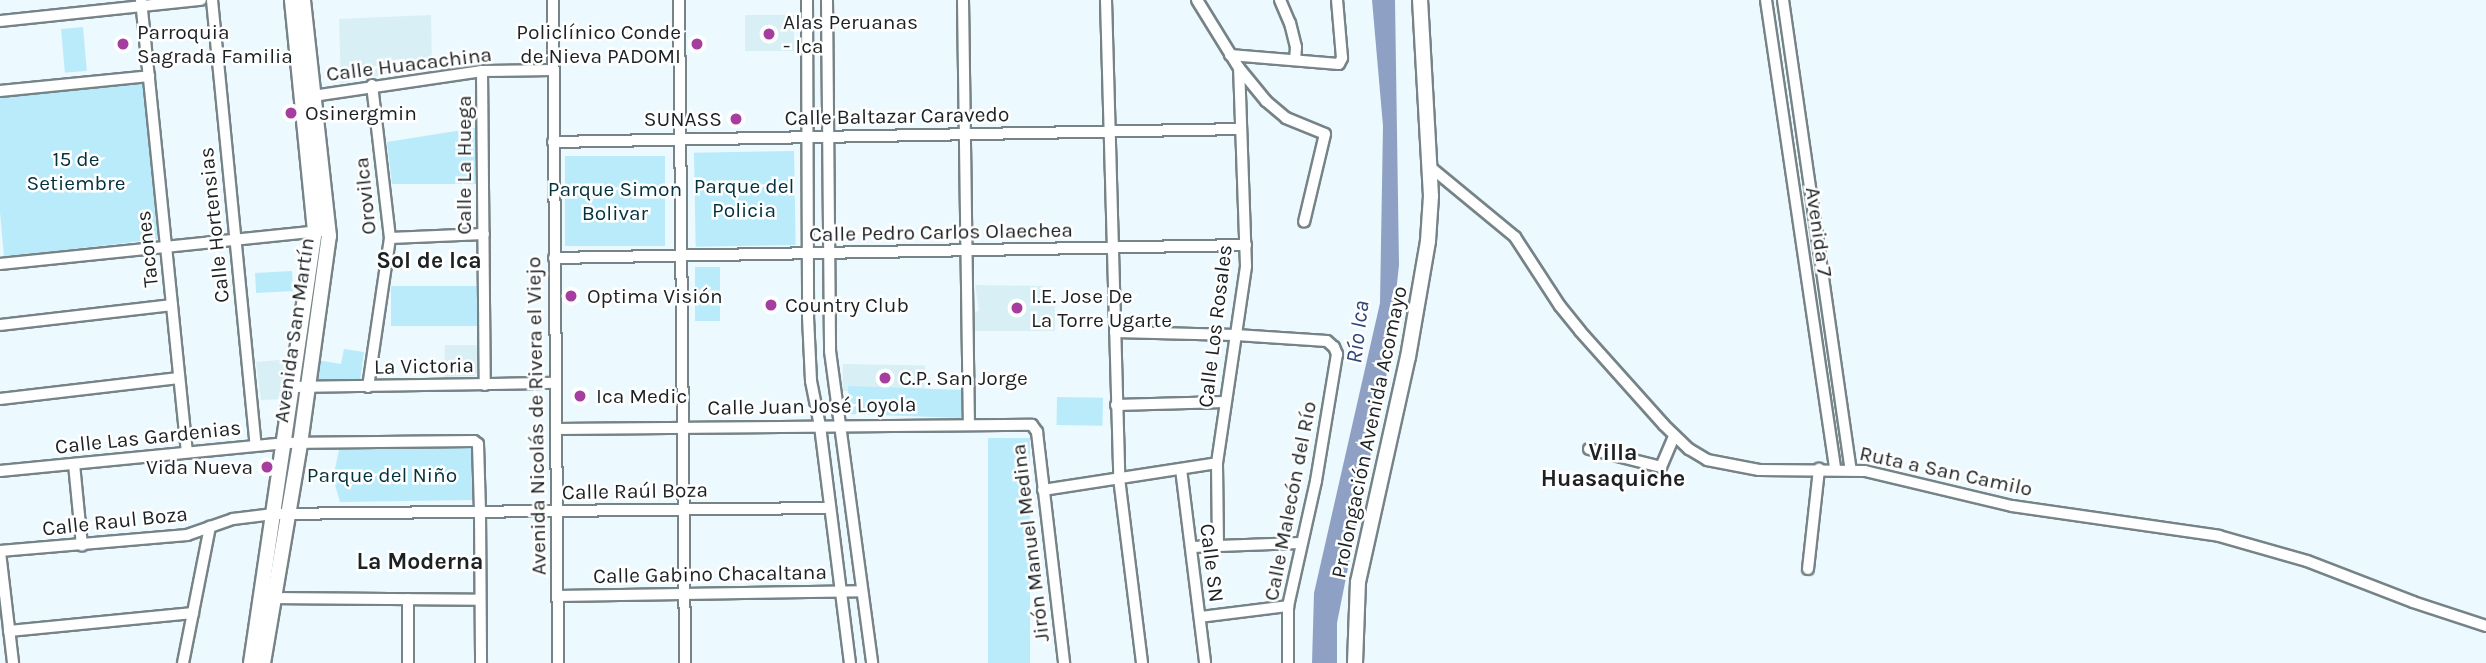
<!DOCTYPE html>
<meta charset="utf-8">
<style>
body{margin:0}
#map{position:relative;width:2486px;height:663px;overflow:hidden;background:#ecf9fe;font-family:Karla,sans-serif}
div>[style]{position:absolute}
.built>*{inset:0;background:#d8eff6;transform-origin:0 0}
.green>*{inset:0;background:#b9ebfb;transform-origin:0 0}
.water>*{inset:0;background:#8ea1c5}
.roads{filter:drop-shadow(2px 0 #768387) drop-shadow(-2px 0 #768387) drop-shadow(0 2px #768387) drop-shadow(0 -2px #768387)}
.minor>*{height:10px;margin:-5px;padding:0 5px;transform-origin:5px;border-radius:5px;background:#fff}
.major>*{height:14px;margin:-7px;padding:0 7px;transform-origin:7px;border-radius:7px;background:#fff}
.dots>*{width:19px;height:19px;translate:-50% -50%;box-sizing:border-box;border:4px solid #fff;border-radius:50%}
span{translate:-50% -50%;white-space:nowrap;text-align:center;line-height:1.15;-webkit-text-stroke:5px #fff;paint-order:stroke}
.poi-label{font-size:21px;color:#1c2123}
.left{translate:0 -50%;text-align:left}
.right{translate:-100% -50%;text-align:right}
.street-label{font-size:21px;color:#1c2123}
.park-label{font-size:21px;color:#01323e}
.neighbourhood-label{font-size:23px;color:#1c2123;font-weight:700}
.water-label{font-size:23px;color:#2f4677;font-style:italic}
</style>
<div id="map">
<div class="built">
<div style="clip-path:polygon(431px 15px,432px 68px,405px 71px,401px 68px,397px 72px,341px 83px,339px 19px)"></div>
<div style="left:794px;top:15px;width:36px;height:49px;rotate:90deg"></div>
<div style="clip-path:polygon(975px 285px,1043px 286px,1043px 306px,1055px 306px,1055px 331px,975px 331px,975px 313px,979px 310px)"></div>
<div style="clip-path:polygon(445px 345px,477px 345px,477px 373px,474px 376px,444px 377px)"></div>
<div style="clip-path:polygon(291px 359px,284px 399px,261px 400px,256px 362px)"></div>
<div style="left:843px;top:364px;width:82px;height:27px;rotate:1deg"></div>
</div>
<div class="green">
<div style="left:83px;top:27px;width:44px;height:22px;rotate:85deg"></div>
<div style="clip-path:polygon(143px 82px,159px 239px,4px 257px,0 212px,0 98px)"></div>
<div style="clip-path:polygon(475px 128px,476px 184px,392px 184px,387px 142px)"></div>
<div style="left:794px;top:151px;width:94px;height:100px;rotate:89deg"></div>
<div style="left:565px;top:156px;width:100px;height:90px"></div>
<div style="left:720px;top:267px;width:54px;height:25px;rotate:90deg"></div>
<div style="left:292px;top:271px;width:20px;height:37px;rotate:87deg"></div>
<div style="left:477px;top:286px;width:40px;height:86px;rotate:90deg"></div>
<div style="clip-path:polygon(344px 349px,364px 352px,360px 381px,318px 382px,315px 378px,317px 360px,341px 364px)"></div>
<div style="left:963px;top:390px;width:28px;height:115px;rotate:92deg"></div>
<div style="left:1057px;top:397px;width:46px;height:28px;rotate:1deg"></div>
<div style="left:988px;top:438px;width:42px;height:227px"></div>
<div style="clip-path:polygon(472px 447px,473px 500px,340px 502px,333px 478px,339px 450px)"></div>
</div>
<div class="water">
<div style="clip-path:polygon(1372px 0,1395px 0,1399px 265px,1388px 367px,1337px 623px,1337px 663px,1312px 663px,1314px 593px,1380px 303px,1383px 126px)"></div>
</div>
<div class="roads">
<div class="minor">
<div style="left:141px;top:0;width:454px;rotate:84.2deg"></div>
<div style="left:212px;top:0;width:447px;rotate:84.4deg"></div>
<div style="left:553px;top:0;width:663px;rotate:89.57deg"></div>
<div style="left:679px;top:0;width:663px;rotate:89.48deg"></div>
<div style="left:807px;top:0;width:317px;rotate:89.8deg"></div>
<div style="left:808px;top:317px;width:64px;rotate:87.3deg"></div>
<div style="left:811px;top:381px;width:46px;rotate:78.7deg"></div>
<div style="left:820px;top:426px;width:239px;rotate:82.8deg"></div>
<div style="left:827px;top:0;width:351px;rotate:89.5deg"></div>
<div style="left:830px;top:351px;width:315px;rotate:82.3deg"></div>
<div style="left:963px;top:0;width:423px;rotate:89.2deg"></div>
<div style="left:1106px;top:0;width:478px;rotate:88.4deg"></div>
<div style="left:1119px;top:478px;width:186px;rotate:82.9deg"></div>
<div style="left:1197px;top:0;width:80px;rotate:58.3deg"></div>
<div style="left:1239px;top:68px;width:43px;rotate:50.7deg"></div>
<div style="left:1266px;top:101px;width:26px;rotate:40deg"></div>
<div style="left:1286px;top:118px;width:42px;rotate:22.3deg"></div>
<div style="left:1325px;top:134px;width:90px;rotate:103.4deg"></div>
<div style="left:1280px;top:0;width:25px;rotate:67deg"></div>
<div style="left:1290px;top:23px;width:25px;rotate:76deg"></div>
<div style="left:1296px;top:47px;width:13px;rotate:94deg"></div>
<div style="left:1766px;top:0;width:474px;rotate:81.6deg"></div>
<div style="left:1783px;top:0;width:475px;rotate:81.8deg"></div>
<div style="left:0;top:21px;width:202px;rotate:-6deg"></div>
<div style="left:1230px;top:55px;width:109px;rotate:4.7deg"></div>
<div style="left:1339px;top:64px;width:7px;rotate:-63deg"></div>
<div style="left:1342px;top:58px;width:58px;rotate:-94.9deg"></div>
<div style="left:482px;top:71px;width:314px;rotate:89.5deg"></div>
<div style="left:0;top:91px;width:150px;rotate:-5.7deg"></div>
<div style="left:313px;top:96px;width:171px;rotate:-8.4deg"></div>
<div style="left:482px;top:71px;width:70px;rotate:-0.8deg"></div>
<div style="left:553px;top:142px;width:688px;rotate:-1.08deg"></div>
<div style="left:1429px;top:166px;width:112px;rotate:39.5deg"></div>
<div style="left:1515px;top:237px;width:82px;rotate:56.9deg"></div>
<div style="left:1560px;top:306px;width:32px;rotate:51deg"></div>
<div style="left:1580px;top:331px;width:126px;rotate:48.2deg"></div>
<div style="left:1664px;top:425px;width:35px;rotate:44deg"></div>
<div style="left:1689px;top:449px;width:21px;rotate:31deg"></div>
<div style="left:1707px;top:460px;width:53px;rotate:10.9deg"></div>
<div style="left:1759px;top:470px;width:106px;rotate:0.5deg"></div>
<div style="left:1865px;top:471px;width:151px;rotate:13.4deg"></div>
<div style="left:2012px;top:506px;width:209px;rotate:8.2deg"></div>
<div style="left:2219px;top:536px;width:91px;rotate:15.9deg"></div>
<div style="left:2307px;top:561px;width:114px;rotate:21.1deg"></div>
<div style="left:2413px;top:602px;width:77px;rotate:18.2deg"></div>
<div style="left:390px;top:238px;width:94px;rotate:-2.4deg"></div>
<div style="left:554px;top:258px;width:692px;rotate:-1.08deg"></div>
<div style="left:0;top:264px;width:324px;rotate:-5.9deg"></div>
<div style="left:0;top:325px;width:173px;rotate:-6.6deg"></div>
<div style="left:1115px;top:332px;width:121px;rotate:1.4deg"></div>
<div style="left:1236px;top:335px;width:91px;rotate:3.8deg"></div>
<div style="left:1327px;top:341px;width:9px;rotate:41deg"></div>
<div style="left:1334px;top:347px;width:8px;rotate:67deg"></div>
<div style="left:1337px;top:354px;width:129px;rotate:99.4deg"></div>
<div style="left:1316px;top:481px;width:128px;rotate:102.6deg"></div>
<div style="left:1288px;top:606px;width:57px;rotate:90deg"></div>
<div style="left:292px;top:387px;width:264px;rotate:-0.9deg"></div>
<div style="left:368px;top:387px;width:151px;rotate:-81.6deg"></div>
<div style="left:390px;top:238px;width:154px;rotate:-96.7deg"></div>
<div style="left:0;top:399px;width:180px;rotate:-6.7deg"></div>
<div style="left:1116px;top:405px;width:109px;rotate:-1.6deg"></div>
<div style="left:557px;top:429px;width:475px;rotate:-0.5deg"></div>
<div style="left:1032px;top:425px;width:9px;rotate:54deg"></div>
<div style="left:1037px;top:432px;width:233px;rotate:83.3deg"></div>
<div style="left:1589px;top:449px;width:74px;rotate:14deg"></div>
<div style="left:1661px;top:467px;width:34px;rotate:-67deg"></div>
<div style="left:74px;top:464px;width:82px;rotate:84.4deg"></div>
<div style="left:1181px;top:469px;width:195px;rotate:82.9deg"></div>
<div style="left:0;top:471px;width:285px;rotate:-5.6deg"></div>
<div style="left:284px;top:443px;width:190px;rotate:-0.6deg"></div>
<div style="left:474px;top:441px;width:5px;rotate:37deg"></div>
<div style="left:478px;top:444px;width:68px;rotate:88.3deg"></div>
<div style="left:480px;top:512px;width:151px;rotate:89.6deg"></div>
<div style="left:1043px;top:490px;width:176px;rotate:-8.8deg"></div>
<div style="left:1218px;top:546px;width:83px;rotate:-90.7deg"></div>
<div style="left:1217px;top:463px;width:199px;rotate:-81.6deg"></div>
<div style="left:1246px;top:266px;width:198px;rotate:-92deg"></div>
<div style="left:1191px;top:547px;width:109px;rotate:-2.1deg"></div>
<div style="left:0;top:551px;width:188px;rotate:-4.9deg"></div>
<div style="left:187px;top:535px;width:49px;rotate:-19.2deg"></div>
<div style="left:233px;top:519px;width:41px;rotate:-7deg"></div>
<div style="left:274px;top:514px;width:554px;rotate:-0.62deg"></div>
<div style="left:0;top:552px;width:112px;rotate:83.3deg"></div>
<div style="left:1808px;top:569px;width:101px;rotate:-83.7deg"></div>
<div style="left:558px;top:596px;width:304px;rotate:-0.9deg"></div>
<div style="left:269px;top:598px;width:211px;rotate:0.5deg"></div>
<div style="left:408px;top:599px;width:64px;rotate:90deg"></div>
<div style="left:1200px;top:617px;width:89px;rotate:-7.1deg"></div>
<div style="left:9px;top:631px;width:185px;rotate:-5.6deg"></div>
<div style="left:183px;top:663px;width:139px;rotate:-78.8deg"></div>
</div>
<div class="major">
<div style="left:251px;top:663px;width:437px;rotate:-81.6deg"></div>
<div style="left:315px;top:231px;width:232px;rotate:-95.7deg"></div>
<div style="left:263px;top:663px;width:222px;rotate:-80.4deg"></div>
<div style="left:300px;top:444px;width:210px;rotate:-82.1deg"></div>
<div style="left:329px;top:236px;width:237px;rotate:-96.3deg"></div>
<div style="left:1355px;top:663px;width:81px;rotate:-87.9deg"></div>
<div style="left:1358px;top:582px;width:230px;rotate:-77.5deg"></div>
<div style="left:1408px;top:357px;width:118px;rotate:-80.2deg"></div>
<div style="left:1428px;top:241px;width:45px;rotate:-86.2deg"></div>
<div style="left:1431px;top:196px;width:196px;rotate:-93.2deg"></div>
</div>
</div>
<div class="dots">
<div style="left:769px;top:34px;background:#a63ea0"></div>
<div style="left:123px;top:44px;background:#a63ea0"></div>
<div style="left:697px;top:44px;background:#a63ea0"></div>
<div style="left:291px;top:113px;background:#a63ea0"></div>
<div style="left:736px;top:119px;background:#a63ea0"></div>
<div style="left:571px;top:296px;background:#a63ea0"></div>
<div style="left:771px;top:305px;background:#a63ea0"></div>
<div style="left:1017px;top:308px;background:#a63ea0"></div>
<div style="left:885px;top:378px;background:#a63ea0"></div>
<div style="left:580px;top:396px;background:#a63ea0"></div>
<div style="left:267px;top:467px;background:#a63ea0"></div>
</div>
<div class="poi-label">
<span class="left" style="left:783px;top:34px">Alas Peruanas<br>- Ica</span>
<span class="left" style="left:137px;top:44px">Parroquia<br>Sagrada Familia</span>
<span class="right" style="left:681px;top:44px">Policlínico Conde<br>de Nieva PADOMI</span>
<span class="left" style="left:305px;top:113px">Osinergmin</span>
<span class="right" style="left:722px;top:119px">SUNASS</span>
<span class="left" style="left:587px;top:296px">Optima Visión</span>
<span class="left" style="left:1031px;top:308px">I.E. Jose De<br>La Torre Ugarte</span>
<span class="left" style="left:785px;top:305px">Country Club</span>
<span class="left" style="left:899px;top:378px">C.P. San Jorge</span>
<span class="left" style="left:596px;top:396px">Ica Medic</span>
<span class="right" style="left:253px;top:467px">Vida Nueva</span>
</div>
<div class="street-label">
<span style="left:409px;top:64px;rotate:-7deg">Calle Huacachina</span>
<span style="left:897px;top:116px;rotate:-1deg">Calle Baltazar Caravedo</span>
<span style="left:464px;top:165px;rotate:-90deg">Calle La Huega</span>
<span style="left:365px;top:196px;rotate:-96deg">Orovilca</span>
<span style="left:214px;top:225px;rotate:-96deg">Calle Hortensias</span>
<span style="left:941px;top:232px;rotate:-1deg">Calle Pedro Carlos Olaechea</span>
<span style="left:1819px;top:232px;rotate:82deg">Avenida 7</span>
<span style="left:147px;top:249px;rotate:-96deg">Tacones</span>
<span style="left:1215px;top:326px;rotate:-83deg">Calle Los Rosales</span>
<span style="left:294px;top:330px;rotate:-82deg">Avenida San Martín</span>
<span style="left:424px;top:366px;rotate:-1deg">La Victoria</span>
<span style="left:812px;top:406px;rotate:-1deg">Calle Juan José Loyola</span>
<span style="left:536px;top:416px;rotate:-91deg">Avenida Nicolás de Rivera el Viejo</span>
<span style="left:1369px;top:432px;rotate:-78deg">Prolongación Avenida Acomayo</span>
<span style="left:148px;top:437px;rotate:-6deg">Calle Las Gardenias</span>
<span style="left:1946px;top:471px;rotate:12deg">Ruta a San Camilo</span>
<span style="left:635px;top:491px;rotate:-1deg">Calle Raúl Boza</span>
<span style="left:1290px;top:501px;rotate:-79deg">Calle Malecón del Río</span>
<span style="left:115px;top:521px;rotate:-6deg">Calle Raul Boza</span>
<span style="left:1030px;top:543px;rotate:-97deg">Jirón Manuel Medina</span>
<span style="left:1212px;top:563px;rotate:83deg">Calle SN</span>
<span style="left:710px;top:574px;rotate:-1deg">Calle Gabino Chacaltana</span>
</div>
<div class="park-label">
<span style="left:76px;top:171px">15 de<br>Setiembre</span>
<span style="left:744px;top:198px">Parque del<br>Policia</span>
<span style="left:615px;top:201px">Parque Simon<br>Bolivar</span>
<span style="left:382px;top:475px">Parque del Niño</span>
</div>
<div class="neighbourhood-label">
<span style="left:429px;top:261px">Sol de Ica</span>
<span style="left:1613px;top:466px">Villa<br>Huasaquiche</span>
<span style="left:420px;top:562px">La Moderna</span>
</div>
<div class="water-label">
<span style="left:1358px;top:332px;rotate:-83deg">Río Ica</span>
</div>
</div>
